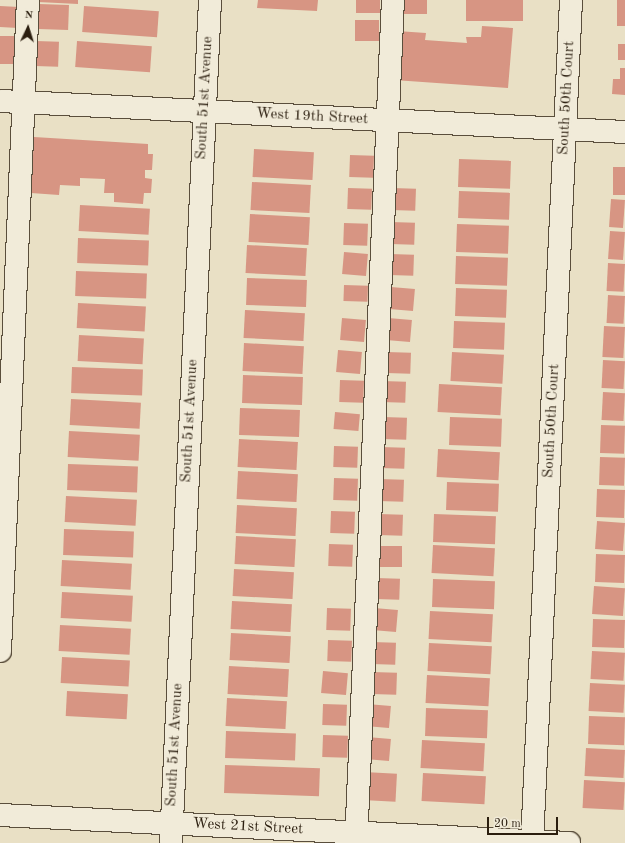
<!DOCTYPE html>
<style>
body{margin:0}
#map{position:relative;width:625px;height:843px;overflow:hidden;background:#e9e0c5;font-family:"Old Standard TT",serif}
div>[style]{position:absolute}
.building>*{inset:0;background:#d79583;transform-origin:0 0}
.roads{filter:drop-shadow(1px 0 #5a4e3c) drop-shadow(-1px 0 #5a4e3c) drop-shadow(0 1px #5a4e3c) drop-shadow(0 -1px #5a4e3c)}
.minor>*{height:22px;margin:-11px;padding:0 11px;transform-origin:11px;border-radius:11px;background:#f1ebd9}
span{translate:-50% -50%;white-space:nowrap;text-align:center;line-height:1.15;-webkit-text-stroke:3px #f1ebd9;paint-order:stroke}
.street-label{font-size:15px;color:#2b1e0f}
.north{position:absolute;left:8px;top:8px;width:40px;height:40px;-webkit-text-stroke:3px #f1ebd9;paint-order:stroke;rotate:4deg;font-size:11px;font-weight:700;line-height:16px;text-align:center;color:#2b1e0f}
.north::after{content:'';display:block;margin:auto;width:14px;height:18px;background:#2b1e0f;clip-path:polygon(50% 0,100% 100%,50% 72%,0 100%)}
.scale{position:absolute;left:487px;top:817px;width:71px;height:18px;box-sizing:border-box;border:2px solid #2b1e0f;border-top:0;padding-left:5px;font-size:12px;line-height:14px;white-space:nowrap;color:#2b1e0f;-webkit-text-stroke:3px #f1ebd9;paint-order:stroke}
</style>
<div id="map">
<div class="building">
<div style="clip-path:polygon(38px 0,78px 0,78px 4px,38px 2px)"></div>
<div style="clip-path:polygon(258px 0,318px 0,317px 11px,257px 8px)"></div>
<div style="left:356px;top:0;width:24px;height:13px"></div>
<div style="left:403px;top:0;width:24px;height:14px"></div>
<div style="left:466px;top:0;width:57px;height:21px"></div>
<div style="left:617px;top:0;width:8px;height:26px"></div>
<div style="left:39px;top:4px;width:30px;height:25px;rotate:2deg"></div>
<div style="left:0;top:6px;width:19px;height:21px;rotate:3deg"></div>
<div style="left:84px;top:6px;width:75px;height:26px;rotate:4deg"></div>
<div style="left:355px;top:20px;width:24px;height:21px"></div>
<div style="clip-path:polygon(482px 26px,513px 28px,508px 88px,394px 80px,397px 31px,426px 33px,425px 40px,467px 43px,466px 37px,481px 37px)"></div>
<div style="left:0;top:36px;width:18px;height:28px"></div>
<div style="left:36px;top:41px;width:23px;height:25px;rotate:2deg"></div>
<div style="left:77px;top:41px;width:75px;height:26px;rotate:4deg"></div>
<div style="left:618px;top:44px;width:7px;height:16px"></div>
<div style="clip-path:polygon(620px 68px,625px 68px,625px 95px,612px 94px,613px 79px,620px 79px)"></div>
<div style="clip-path:polygon(34px 137px,148px 144px,148px 154px,153px 154px,152px 170px,145px 170px,145px 178px,152px 179px,151px 193px,144px 193px,143px 204px,114px 202px,114px 193px,104px 193px,105px 179px,80px 178px,80px 186px,60px 185px,59px 195px,31px 193px)"></div>
<div style="left:254px;top:149px;width:60px;height:28px;rotate:3deg"></div>
<div style="left:350px;top:155px;width:24px;height:22px;rotate:2deg"></div>
<div style="left:459px;top:159px;width:52px;height:28px;rotate:2deg"></div>
<div style="left:613px;top:167px;width:12px;height:28px"></div>
<div style="left:252px;top:182px;width:59px;height:28px;rotate:3deg"></div>
<div style="left:348px;top:188px;width:24px;height:21px;rotate:2deg"></div>
<div style="left:392px;top:188px;width:24px;height:22px;rotate:2deg"></div>
<div style="left:459px;top:191px;width:51px;height:27px;rotate:2deg"></div>
<div style="left:611px;top:199px;width:14px;height:28px;rotate:4deg"></div>
<div style="left:80px;top:205px;width:70px;height:26px;rotate:3deg"></div>
<div style="left:250px;top:214px;width:60px;height:28px;rotate:3deg"></div>
<div style="left:391px;top:222px;width:24px;height:22px;rotate:2deg"></div>
<div style="left:344px;top:223px;width:24px;height:22px;rotate:2deg"></div>
<div style="left:457px;top:224px;width:52px;height:28px;rotate:2deg"></div>
<div style="left:610px;top:231px;width:15px;height:28px;rotate:4deg"></div>
<div style="left:78px;top:238px;width:71px;height:25px;rotate:2deg"></div>
<div style="left:247px;top:245px;width:60px;height:28px;rotate:3deg"></div>
<div style="left:344px;top:252px;width:24px;height:22px;rotate:5deg"></div>
<div style="left:390px;top:254px;width:24px;height:21px;rotate:2deg"></div>
<div style="left:456px;top:256px;width:52px;height:28px;rotate:2deg"></div>
<div style="left:608px;top:263px;width:17px;height:28px;rotate:3deg"></div>
<div style="left:76px;top:271px;width:71px;height:25px;rotate:2deg"></div>
<div style="left:247px;top:278px;width:60px;height:27px;rotate:2deg"></div>
<div style="left:344px;top:285px;width:24px;height:16px;rotate:2deg"></div>
<div style="left:391px;top:287px;width:24px;height:22px;rotate:5deg"></div>
<div style="left:456px;top:288px;width:51px;height:28px;rotate:2deg"></div>
<div style="left:608px;top:295px;width:17px;height:28px;rotate:3deg"></div>
<div style="left:78px;top:303px;width:68px;height:25px;rotate:3deg"></div>
<div style="left:245px;top:310px;width:60px;height:28px;rotate:3deg"></div>
<div style="left:342px;top:318px;width:24px;height:22px;rotate:5deg"></div>
<div style="left:388px;top:318px;width:24px;height:22px;rotate:5deg"></div>
<div style="left:454px;top:321px;width:51px;height:27px;rotate:2deg"></div>
<div style="left:604px;top:326px;width:21px;height:31px;rotate:3deg"></div>
<div style="left:79px;top:335px;width:65px;height:26px;rotate:3deg"></div>
<div style="left:244px;top:343px;width:60px;height:28px;rotate:3deg"></div>
<div style="left:338px;top:350px;width:24px;height:22px;rotate:5deg"></div>
<div style="left:387px;top:352px;width:24px;height:21px;rotate:2deg"></div>
<div style="left:452px;top:352px;width:52px;height:29px;rotate:3deg"></div>
<div style="left:603px;top:360px;width:22px;height:28px;rotate:3deg"></div>
<div style="left:72px;top:367px;width:71px;height:26px;rotate:2deg"></div>
<div style="left:243px;top:375px;width:60px;height:28px;rotate:2deg"></div>
<div style="left:340px;top:380px;width:24px;height:22px;rotate:2deg"></div>
<div style="left:382px;top:381px;width:24px;height:21px;rotate:2deg"></div>
<div style="left:439px;top:384px;width:63px;height:28px;rotate:3deg"></div>
<div style="left:603px;top:392px;width:22px;height:28px;rotate:3deg"></div>
<div style="left:71px;top:399px;width:70px;height:26px;rotate:3deg"></div>
<div style="left:240px;top:408px;width:60px;height:27px;rotate:2deg"></div>
<div style="left:335px;top:412px;width:25px;height:17px;rotate:5deg"></div>
<div style="left:383px;top:417px;width:24px;height:22px;rotate:2deg"></div>
<div style="left:450px;top:417px;width:52px;height:28px;rotate:2deg"></div>
<div style="left:601px;top:425px;width:24px;height:28px;rotate:2deg"></div>
<div style="left:69px;top:431px;width:71px;height:26px;rotate:3deg"></div>
<div style="left:239px;top:439px;width:59px;height:28px;rotate:3deg"></div>
<div style="left:334px;top:446px;width:24px;height:21px;rotate:2deg"></div>
<div style="left:381px;top:447px;width:24px;height:21px;rotate:2deg"></div>
<div style="left:438px;top:449px;width:62px;height:28px;rotate:3deg"></div>
<div style="left:600px;top:457px;width:25px;height:28px;rotate:2deg"></div>
<div style="left:68px;top:464px;width:70px;height:26px;rotate:2deg"></div>
<div style="left:238px;top:471px;width:60px;height:28px;rotate:3deg"></div>
<div style="left:334px;top:478px;width:24px;height:22px;rotate:2deg"></div>
<div style="left:379px;top:479px;width:25px;height:22px;rotate:2deg"></div>
<div style="left:447px;top:482px;width:52px;height:28px;rotate:2deg"></div>
<div style="left:597px;top:489px;width:28px;height:28px;rotate:2deg"></div>
<div style="left:66px;top:496px;width:71px;height:26px;rotate:3deg"></div>
<div style="left:237px;top:505px;width:60px;height:28px;rotate:3deg"></div>
<div style="left:331px;top:511px;width:24px;height:22px;rotate:2deg"></div>
<div style="left:379px;top:514px;width:24px;height:21px;rotate:2deg"></div>
<div style="left:434px;top:514px;width:62px;height:28px;rotate:2deg"></div>
<div style="left:597px;top:521px;width:28px;height:28px;rotate:4deg"></div>
<div style="left:64px;top:529px;width:70px;height:26px;rotate:2deg"></div>
<div style="left:236px;top:536px;width:60px;height:28px;rotate:3deg"></div>
<div style="left:329px;top:544px;width:24px;height:22px;rotate:2deg"></div>
<div style="left:433px;top:545px;width:62px;height:28px;rotate:3deg"></div>
<div style="left:378px;top:546px;width:24px;height:21px"></div>
<div style="left:596px;top:554px;width:29px;height:28px;rotate:2deg"></div>
<div style="left:62px;top:560px;width:70px;height:26px;rotate:3deg"></div>
<div style="left:234px;top:569px;width:60px;height:27px;rotate:3deg"></div>
<div style="left:376px;top:578px;width:24px;height:21px;rotate:2deg"></div>
<div style="left:433px;top:579px;width:62px;height:28px;rotate:2deg"></div>
<div style="left:594px;top:586px;width:31px;height:28px;rotate:4deg"></div>
<div style="left:62px;top:592px;width:71px;height:26px;rotate:3deg"></div>
<div style="left:232px;top:601px;width:60px;height:28px;rotate:3deg"></div>
<div style="left:327px;top:608px;width:24px;height:22px;rotate:2deg"></div>
<div style="left:374px;top:608px;width:24px;height:22px;rotate:5deg"></div>
<div style="left:430px;top:611px;width:63px;height:28px;rotate:3deg"></div>
<div style="left:593px;top:619px;width:32px;height:28px;rotate:2deg"></div>
<div style="left:60px;top:625px;width:71px;height:26px;rotate:3deg"></div>
<div style="left:231px;top:633px;width:60px;height:27px;rotate:3deg"></div>
<div style="left:328px;top:640px;width:24px;height:21px;rotate:2deg"></div>
<div style="left:372px;top:642px;width:24px;height:22px;rotate:2deg"></div>
<div style="left:429px;top:643px;width:63px;height:28px;rotate:3deg"></div>
<div style="left:592px;top:651px;width:33px;height:28px;rotate:3deg"></div>
<div style="left:62px;top:657px;width:68px;height:26px;rotate:3deg"></div>
<div style="left:229px;top:666px;width:60px;height:28px;rotate:3deg"></div>
<div style="left:323px;top:671px;width:25px;height:22px;rotate:5deg"></div>
<div style="left:372px;top:672px;width:25px;height:22px;rotate:2deg"></div>
<div style="left:427px;top:675px;width:63px;height:28px;rotate:3deg"></div>
<div style="left:590px;top:683px;width:35px;height:28px;rotate:3deg"></div>
<div style="left:67px;top:691px;width:61px;height:25px;rotate:3deg"></div>
<div style="left:227px;top:698px;width:60px;height:28px;rotate:3deg"></div>
<div style="left:323px;top:704px;width:24px;height:21px;rotate:2deg"></div>
<div style="left:367px;top:704px;width:24px;height:22px;rotate:5deg"></div>
<div style="left:426px;top:708px;width:62px;height:28px;rotate:2deg"></div>
<div style="left:589px;top:716px;width:36px;height:28px;rotate:2deg"></div>
<div style="left:226px;top:731px;width:70px;height:27px;rotate:2deg"></div>
<div style="left:323px;top:735px;width:25px;height:22px;rotate:2deg"></div>
<div style="left:367px;top:737px;width:24px;height:22px;rotate:5deg"></div>
<div style="left:422px;top:740px;width:63px;height:28px;rotate:3deg"></div>
<div style="left:586px;top:748px;width:39px;height:28px;rotate:3deg"></div>
<div style="left:225px;top:765px;width:95px;height:28px;rotate:2deg"></div>
<div style="left:364px;top:772px;width:33px;height:28px;rotate:3deg"></div>
<div style="left:423px;top:773px;width:63px;height:28px;rotate:3deg"></div>
<div style="left:584px;top:780px;width:41px;height:28px;rotate:3deg"></div>
</div>
<div class="roads">
<div class="minor">
<div style="left:0;top:101px;width:626px;rotate:2.84deg"></div>
<div style="left:0;top:651px;width:652px;rotate:-87.54deg"></div>
<div style="left:0;top:815px;width:570px;rotate:2.82deg"></div>
<div style="left:171px;top:843px;width:844px;rotate:-87.35deg"></div>
<div style="left:356px;top:843px;width:844px;rotate:-87.49deg"></div>
<div style="left:532px;top:843px;width:844px;rotate:-87.35deg"></div>
</div>
</div>
<div class="street-label">
<span style="left:205px;top:98px;rotate:-87deg">South 51st Avenue</span>
<span style="left:567px;top:98px;rotate:-87deg">South 50th Court</span>
<span style="left:312px;top:117px;rotate:3deg">West 19th Street</span>
<span style="left:190px;top:421px;rotate:-87deg">South 51st Avenue</span>
<span style="left:552px;top:421px;rotate:-87deg">South 50th Court</span>
<span style="left:175px;top:745px;rotate:-87deg">South 51st Avenue</span>
<span style="left:248px;top:827px;rotate:3deg">West 21st Street</span>
</div>
<div class="north">N</div>
<div class="scale">20 m</div>
</div>
